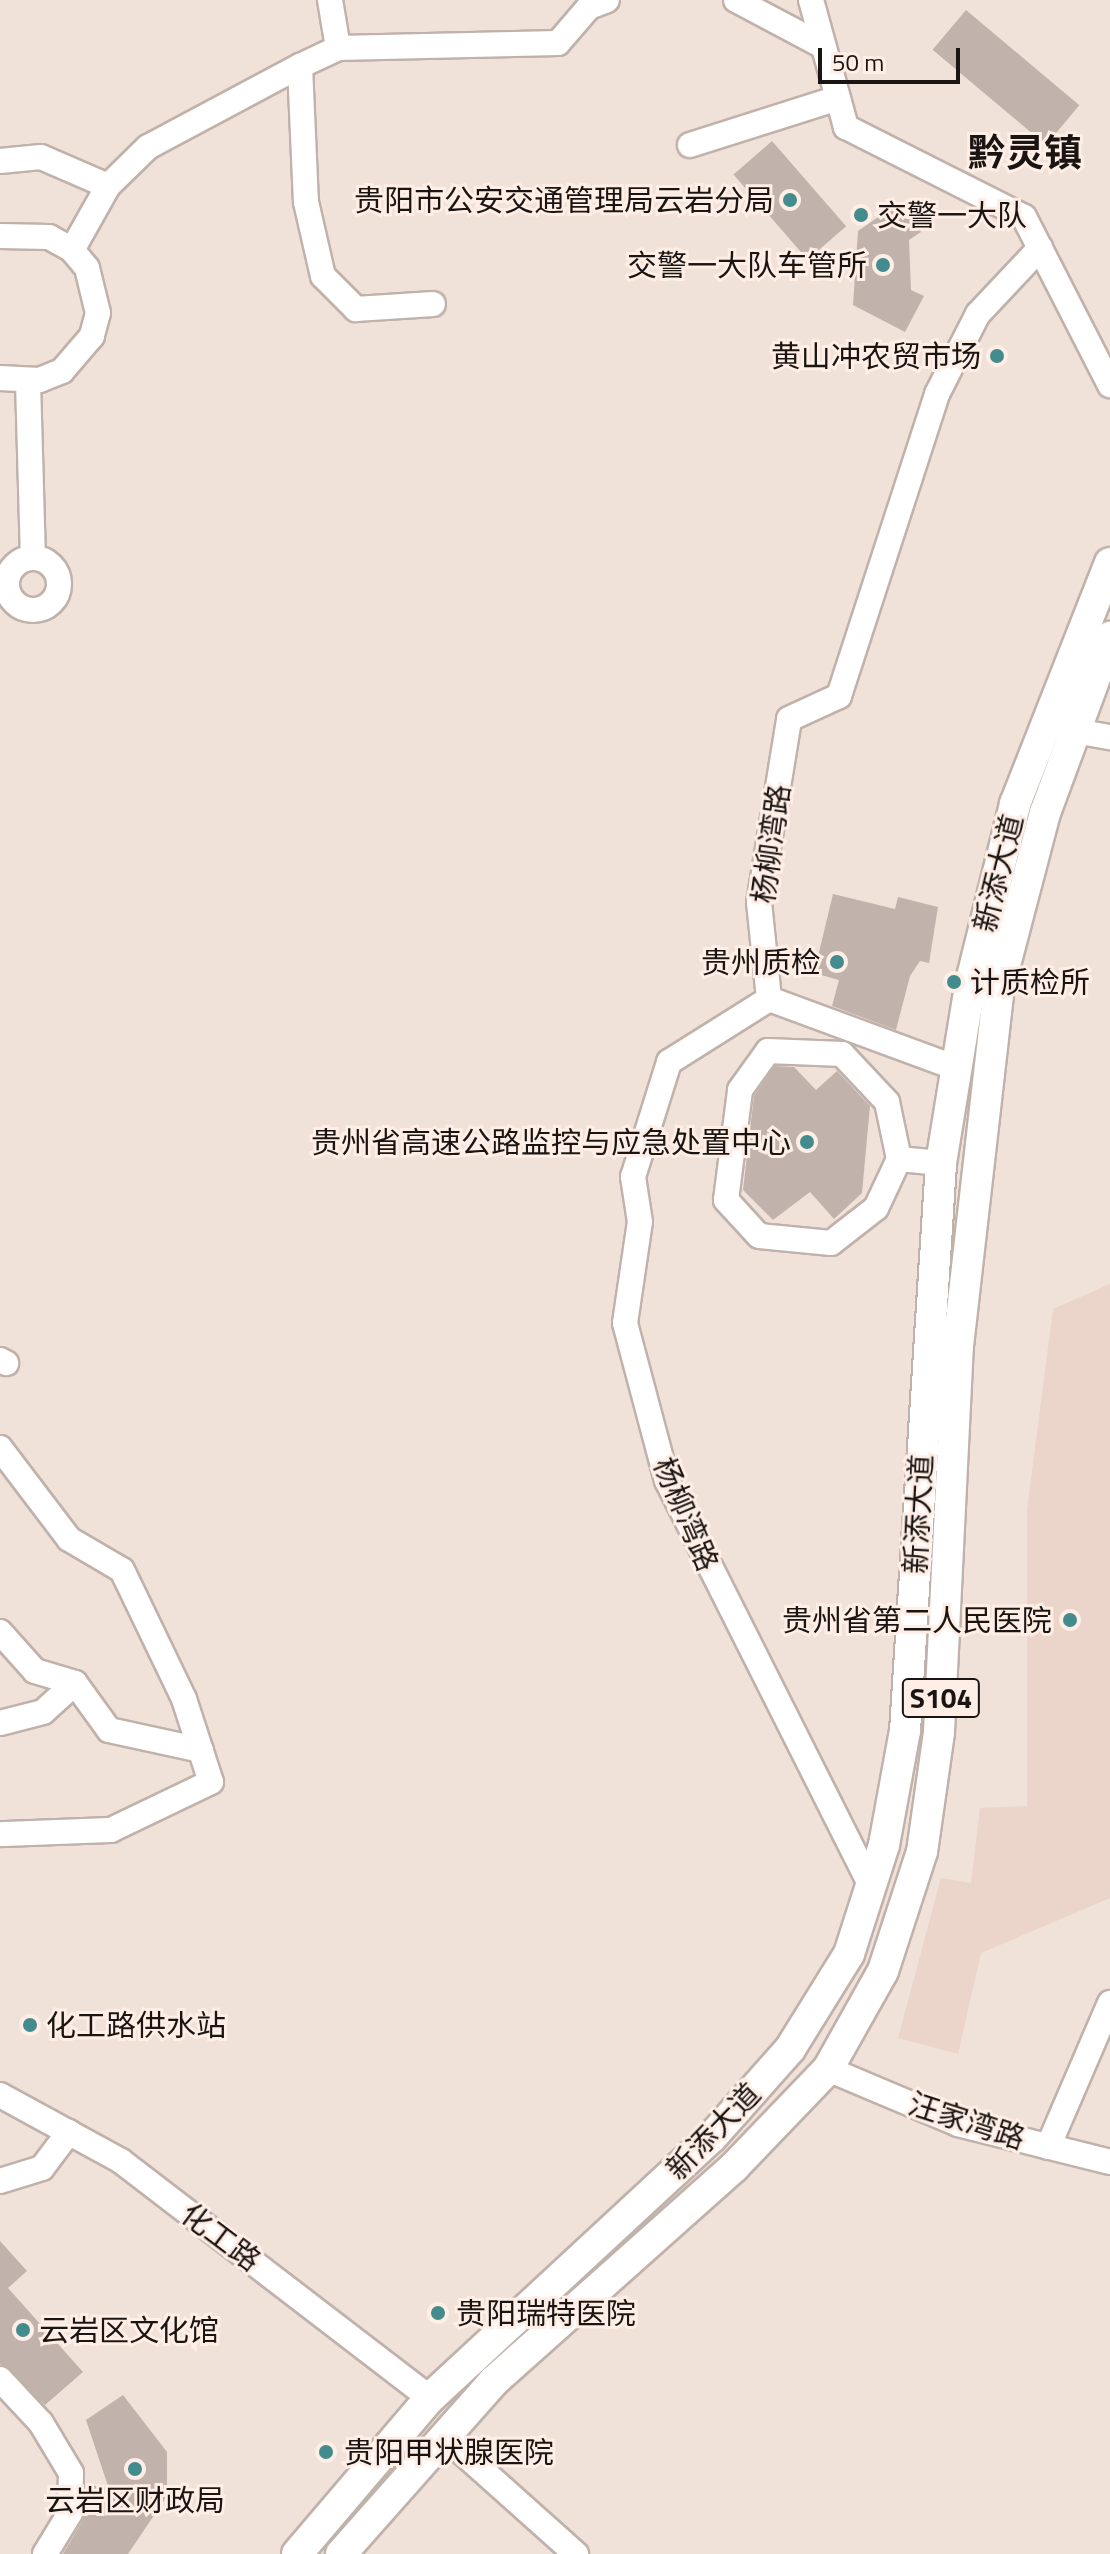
<!DOCTYPE html>
<meta charset="utf-8">
<style>
body{margin:0}
#map{position:relative;width:1110px;height:2554px;overflow:hidden;background:#f0e1d9;font-family:"Titillium Web","Noto Sans SC",sans-serif}
div>[style]{position:absolute}
.built>*{inset:0;background:#ebd4c9}
.building>*{inset:0;background:#c1b3ab;transform-origin:0 0}
.roads{filter:drop-shadow(2px 0 #c0b2aa) drop-shadow(-2px 0 #c0b2aa) drop-shadow(0 2px #c0b2aa) drop-shadow(0 -2px #c0b2aa)}
.minor>*{height:24px;margin:-12px;padding:0 12px;transform-origin:12px;border-radius:12px;background:#fff}
.minor>.ring{margin:-12px;padding:0;box-sizing:content-box;background:none;border:24px solid #fff;border-radius:50%}
.major>*{height:30px;margin:-15px;padding:0 15px;transform-origin:15px;border-radius:15px;background:#fff}
.dots>*{width:22px;height:22px;translate:-50% -50%;box-sizing:border-box;border:4px solid #feeee6;border-radius:50%}
span{translate:-50% -50%;white-space:nowrap;text-align:center;line-height:1.15;-webkit-text-stroke:6px #feeee6;paint-order:stroke}
.shield-label span{padding:2px 6px;background:#feeee6;border:2px solid;border-radius:6px;-webkit-text-stroke-width:0}
.shield-label{font-size:28px;color:#1a1512;font-weight:700}
.poi-label{font-size:30px;color:#1a1512}
.right{translate:-100% -50%;text-align:right}
.left{translate:0 -50%;text-align:left}
.street-label{font-size:30px;color:#1a1512}
.district-label{font-size:38px;color:#1a1512;font-weight:700}
.scale{position:absolute;left:818px;top:48px;width:142px;height:36px;box-sizing:border-box;border:4px solid #1a1512;border-top:0;padding-left:10px;font-size:24px;line-height:28px;white-space:nowrap;color:#1a1512;-webkit-text-stroke:6px #feeee6;paint-order:stroke}
</style>
<div id="map">
<div class="built">
<div style="clip-path:polygon(1110px 1284px,1110px 1898px,981px 1953px,958px 2054px,898px 2038px,941px 1878px,971px 1883px,980px 1808px,1027px 1806px,1027px 1510px,1053px 1309px)"></div>
</div>
<div class="building">
<div style="left:966px;top:10px;width:148px;height:52px;rotate:40deg"></div>
<div style="left:772px;top:141px;width:113px;height:51px;rotate:49deg"></div>
<div style="clip-path:polygon(900px 202px,921px 232px,909px 240px,911px 290px,924px 296px,905px 332px,853px 305px,858px 231px)"></div>
<div style="clip-path:polygon(833px 894px,895px 909px,898px 897px,938px 907px,929px 963px,920px 961px,910px 976px,896px 1030px,832px 1006px,839px 980px,814px 973px)"></div>
<div style="clip-path:polygon(775px 1066px,794px 1067px,816px 1090px,837px 1071px,870px 1106px,862px 1193px,834px 1219px,810px 1192px,773px 1220px,743px 1190px,754px 1096px)"></div>
<div style="clip-path:polygon(0 2241px,27px 2271px,8px 2288px,83px 2372px,45px 2405px,0 2364px)"></div>
<div style="clip-path:polygon(123px 2395px,167px 2452px,167px 2496px,128px 2554px,63px 2554px,83px 2520px,86px 2486px,108px 2486px,86px 2420px)"></div>
</div>
<div class="roads">
<div class="minor">
<div style="left:330px;top:0;width:49px;rotate:80.5deg"></div>
<div style="left:736px;top:0;width:98px;rotate:27.9deg"></div>
<div style="left:811px;top:0;width:132px;rotate:74.6deg"></div>
<div style="left:846px;top:127px;width:199px;rotate:26.8deg"></div>
<div style="left:1024px;top:217px;width:189px;rotate:62.9deg"></div>
<div style="left:300px;top:66px;width:136px;rotate:87.5deg"></div>
<div style="left:306px;top:202px;width:76px;rotate:77.1deg"></div>
<div style="left:323px;top:276px;width:47px;rotate:45deg"></div>
<div style="left:356px;top:309px;width:77px;rotate:-3.7deg"></div>
<div style="left:690px;top:145px;width:155px;rotate:-17.6deg"></div>
<div style="left:0;top:161px;width:41px;rotate:-5.6deg"></div>
<div style="left:41px;top:157px;width:73px;rotate:23.4deg"></div>
<div style="left:0;top:236px;width:49px;rotate:1.2deg"></div>
<div style="left:49px;top:237px;width:26px;rotate:29deg"></div>
<div style="left:72px;top:250px;width:23px;rotate:50deg"></div>
<div style="left:87px;top:268px;width:46px;rotate:76.3deg"></div>
<div style="left:98px;top:313px;width:24px;rotate:105deg"></div>
<div style="left:92px;top:336px;width:46px;rotate:130.6deg"></div>
<div style="left:62px;top:371px;width:24px;rotate:158deg"></div>
<div style="left:40px;top:380px;width:40px;rotate:-177.1deg"></div>
<div style="left:72px;top:250px;width:73px;rotate:-60.6deg"></div>
<div style="left:108px;top:186px;width:56px;rotate:-44.3deg"></div>
<div style="left:148px;top:147px;width:172px;rotate:-28.1deg"></div>
<div style="left:300px;top:66px;width:42px;rotate:-25.3deg"></div>
<div style="left:338px;top:48px;width:220px;rotate:-1.3deg"></div>
<div style="left:558px;top:43px;width:48px;rotate:-49.3deg"></div>
<div style="left:589px;top:7px;width:19px;rotate:-21deg"></div>
<div style="left:28px;top:381px;width:176px;rotate:88.4deg"></div>
<div class="ring" style="left:7px;top:558px;width:28px;height:28px"></div>
<div style="left:1075px;top:731px;width:36px;rotate:10deg"></div>
<div style="left:769px;top:999px;width:200px;rotate:20.2deg"></div>
<div style="left:899px;top:1159px;width:54px;rotate:115.1deg"></div>
<div style="left:876px;top:1208px;width:57px;rotate:142.1deg"></div>
<div style="left:831px;top:1243px;width:72px;rotate:-174.4deg"></div>
<div style="left:759px;top:1236px;width:49px;rotate:-132.5deg"></div>
<div style="left:726px;top:1200px;width:111px;rotate:-82.7deg"></div>
<div style="left:740px;top:1090px;width:48px;rotate:-54.3deg"></div>
<div style="left:768px;top:1051px;width:74px;rotate:2.3deg"></div>
<div style="left:842px;top:1054px;width:66px;rotate:46.8deg"></div>
<div style="left:887px;top:1102px;width:58px;rotate:78.1deg"></div>
<div style="left:899px;top:1159px;width:42px;rotate:5.4deg"></div>
<div style="left:0;top:1360px;width:7px;rotate:27deg"></div>
<div style="left:0;top:1448px;width:114px;rotate:52.8deg"></div>
<div style="left:69px;top:1539px;width:61px;rotate:30.3deg"></div>
<div style="left:122px;top:1570px;width:143px;rotate:64.3deg"></div>
<div style="left:184px;top:1699px;width:87px;rotate:72deg"></div>
<div style="left:211px;top:1782px;width:111px;rotate:154.4deg"></div>
<div style="left:111px;top:1830px;width:111px;rotate:177.9deg"></div>
<div style="left:0;top:1632px;width:52px;rotate:48.1deg"></div>
<div style="left:35px;top:1671px;width:42px;rotate:16.7deg"></div>
<div style="left:75px;top:1683px;width:58px;rotate:54.1deg"></div>
<div style="left:109px;top:1730px;width:94px;rotate:12.3deg"></div>
<div style="left:0;top:1723px;width:44px;rotate:-14.3deg"></div>
<div style="left:43px;top:1712px;width:43px;rotate:-42.2deg"></div>
<div style="left:871px;top:1886px;width:453px;rotate:-116.7deg"></div>
<div style="left:667px;top:1481px;width:163px;rotate:-104.9deg"></div>
<div style="left:625px;top:1323px;width:102px;rotate:-81.6deg"></div>
<div style="left:640px;top:1222px;width:46px;rotate:-98.8deg"></div>
<div style="left:633px;top:1177px;width:121px;rotate:-72.6deg"></div>
<div style="left:669px;top:1062px;width:118px;rotate:-32.2deg"></div>
<div style="left:769px;top:999px;width:97px;rotate:-95.9deg"></div>
<div style="left:759px;top:903px;width:186px;rotate:-80.7deg"></div>
<div style="left:789px;top:719px;width:55px;rotate:-24.7deg"></div>
<div style="left:839px;top:696px;width:318px;rotate:-72deg"></div>
<div style="left:937px;top:394px;width:90px;rotate:-62.9deg"></div>
<div style="left:978px;top:314px;width:91px;rotate:-46.8deg"></div>
<div style="left:828px;top:2069px;width:141px;rotate:22.9deg"></div>
<div style="left:958px;top:2124px;width:157px;rotate:14deg"></div>
<div style="left:0;top:2095px;width:138px;rotate:28.6deg"></div>
<div style="left:121px;top:2161px;width:389px;rotate:37.5deg"></div>
<div style="left:1048px;top:2147px;width:157px;rotate:-66.7deg"></div>
<div style="left:0;top:2181px;width:44px;rotate:-17.2deg"></div>
<div style="left:42px;top:2168px;width:45px;rotate:-53.1deg"></div>
<div style="left:0;top:2379px;width:60px;rotate:47deg"></div>
<div style="left:41px;top:2423px;width:58px;rotate:59deg"></div>
<div style="left:71px;top:2473px;width:40px;rotate:91.4deg"></div>
<div style="left:70px;top:2513px;width:48px;rotate:121.4deg"></div>
<div style="left:445px;top:2437px;width:176px;rotate:41.8deg"></div>
</div>
<div class="major">
<div style="left:297px;top:2554px;width:205px;rotate:-49.6deg"></div>
<div style="left:430px;top:2398px;width:383px;rotate:-42.8deg"></div>
<div style="left:711px;top:2138px;width:119px;rotate:-48.4deg"></div>
<div style="left:790px;top:2049px;width:112px;rotate:-58.2deg"></div>
<div style="left:849px;top:1954px;width:114px;rotate:-72.2deg"></div>
<div style="left:884px;top:1845px;width:116px;rotate:-79.6deg"></div>
<div style="left:905px;top:1731px;width:569px;rotate:-86.37deg"></div>
<div style="left:941px;top:1163px;width:180px;rotate:-80.7deg"></div>
<div style="left:970px;top:985px;width:187px;rotate:-76deg"></div>
<div style="left:1015px;top:804px;width:259px;rotate:-68.5deg"></div>
<div style="left:341px;top:2554px;width:231px;rotate:-48.5deg"></div>
<div style="left:494px;top:2381px;width:322px;rotate:-41.7deg"></div>
<div style="left:734px;top:2167px;width:136px;rotate:-46.2deg"></div>
<div style="left:828px;top:2069px;width:112px;rotate:-60.7deg"></div>
<div style="left:883px;top:1971px;width:125px;rotate:-71.9deg"></div>
<div style="left:922px;top:1852px;width:121px;rotate:-81.9deg"></div>
<div style="left:939px;top:1732px;width:386px;rotate:-87.2deg"></div>
<div style="left:958px;top:1346px;width:360px;rotate:-83.5deg"></div>
<div style="left:999px;top:988px;width:181px;rotate:-75.3deg"></div>
<div style="left:1045px;top:813px;width:188px;rotate:-69.7deg"></div>
</div>
</div>
<div class="dots">
<div style="left:790px;top:200px;background:#438b8d"></div>
<div style="left:861px;top:215px;background:#438b8d"></div>
<div style="left:883px;top:265px;background:#438b8d"></div>
<div style="left:997px;top:356px;background:#438b8d"></div>
<div style="left:837px;top:962px;background:#438b8d"></div>
<div style="left:954px;top:982px;background:#438b8d"></div>
<div style="left:807px;top:1142px;background:#438b8d"></div>
<div style="left:1070px;top:1620px;background:#438b8d"></div>
<div style="left:30px;top:2025px;background:#438b8d"></div>
<div style="left:438px;top:2313px;background:#438b8d"></div>
<div style="left:23px;top:2330px;background:#438b8d"></div>
<div style="left:326px;top:2452px;background:#438b8d"></div>
<div style="left:135px;top:2469px;background:#438b8d"></div>
</div>
<div class="shield-label">
<span style="left:941px;top:1698px">S104</span>
</div>
<div class="poi-label">
<span class="right" style="left:774px;top:200px">贵阳市公安交通管理局云岩分局</span>
<span class="left" style="left:877px;top:215px">交警一大队</span>
<span class="right" style="left:867px;top:265px">交警一大队车管所</span>
<span class="right" style="left:981px;top:356px">黄山冲农贸市场</span>
<span class="right" style="left:821px;top:962px">贵州质检</span>
<span class="left" style="left:970px;top:982px">计质检所</span>
<span class="right" style="left:791px;top:1142px">贵州省高速公路监控与应急处置中心</span>
<span class="right" style="left:1052px;top:1620px">贵州省第二人民医院</span>
<span class="left" style="left:46px;top:2025px">化工路供水站</span>
<span class="left" style="left:456px;top:2313px">贵阳瑞特医院</span>
<span class="left" style="left:39px;top:2330px">云岩区文化馆</span>
<span class="left" style="left:344px;top:2452px">贵阳甲状腺医院</span>
<span style="left:135px;top:2500px">云岩区财政局</span>
</div>
<div class="street-label">
<span style="left:771px;top:844px;rotate:-82deg">杨柳湾路</span>
<span style="left:998px;top:873px;rotate:-76deg">新添大道</span>
<span style="left:686px;top:1514px;rotate:67deg">杨柳湾路</span>
<span style="left:918px;top:1514px;rotate:-87deg">新添大道</span>
<span style="left:967px;top:2121px;rotate:18deg">汪家湾路</span>
<span style="left:713px;top:2131px;rotate:-46deg">新添大道</span>
<span style="left:221px;top:2237px;rotate:37deg">化工路</span>
</div>
<div class="district-label">
<span style="left:1025px;top:153px">黔灵镇</span>
</div>
<div class="scale">50 m</div>
</div>
